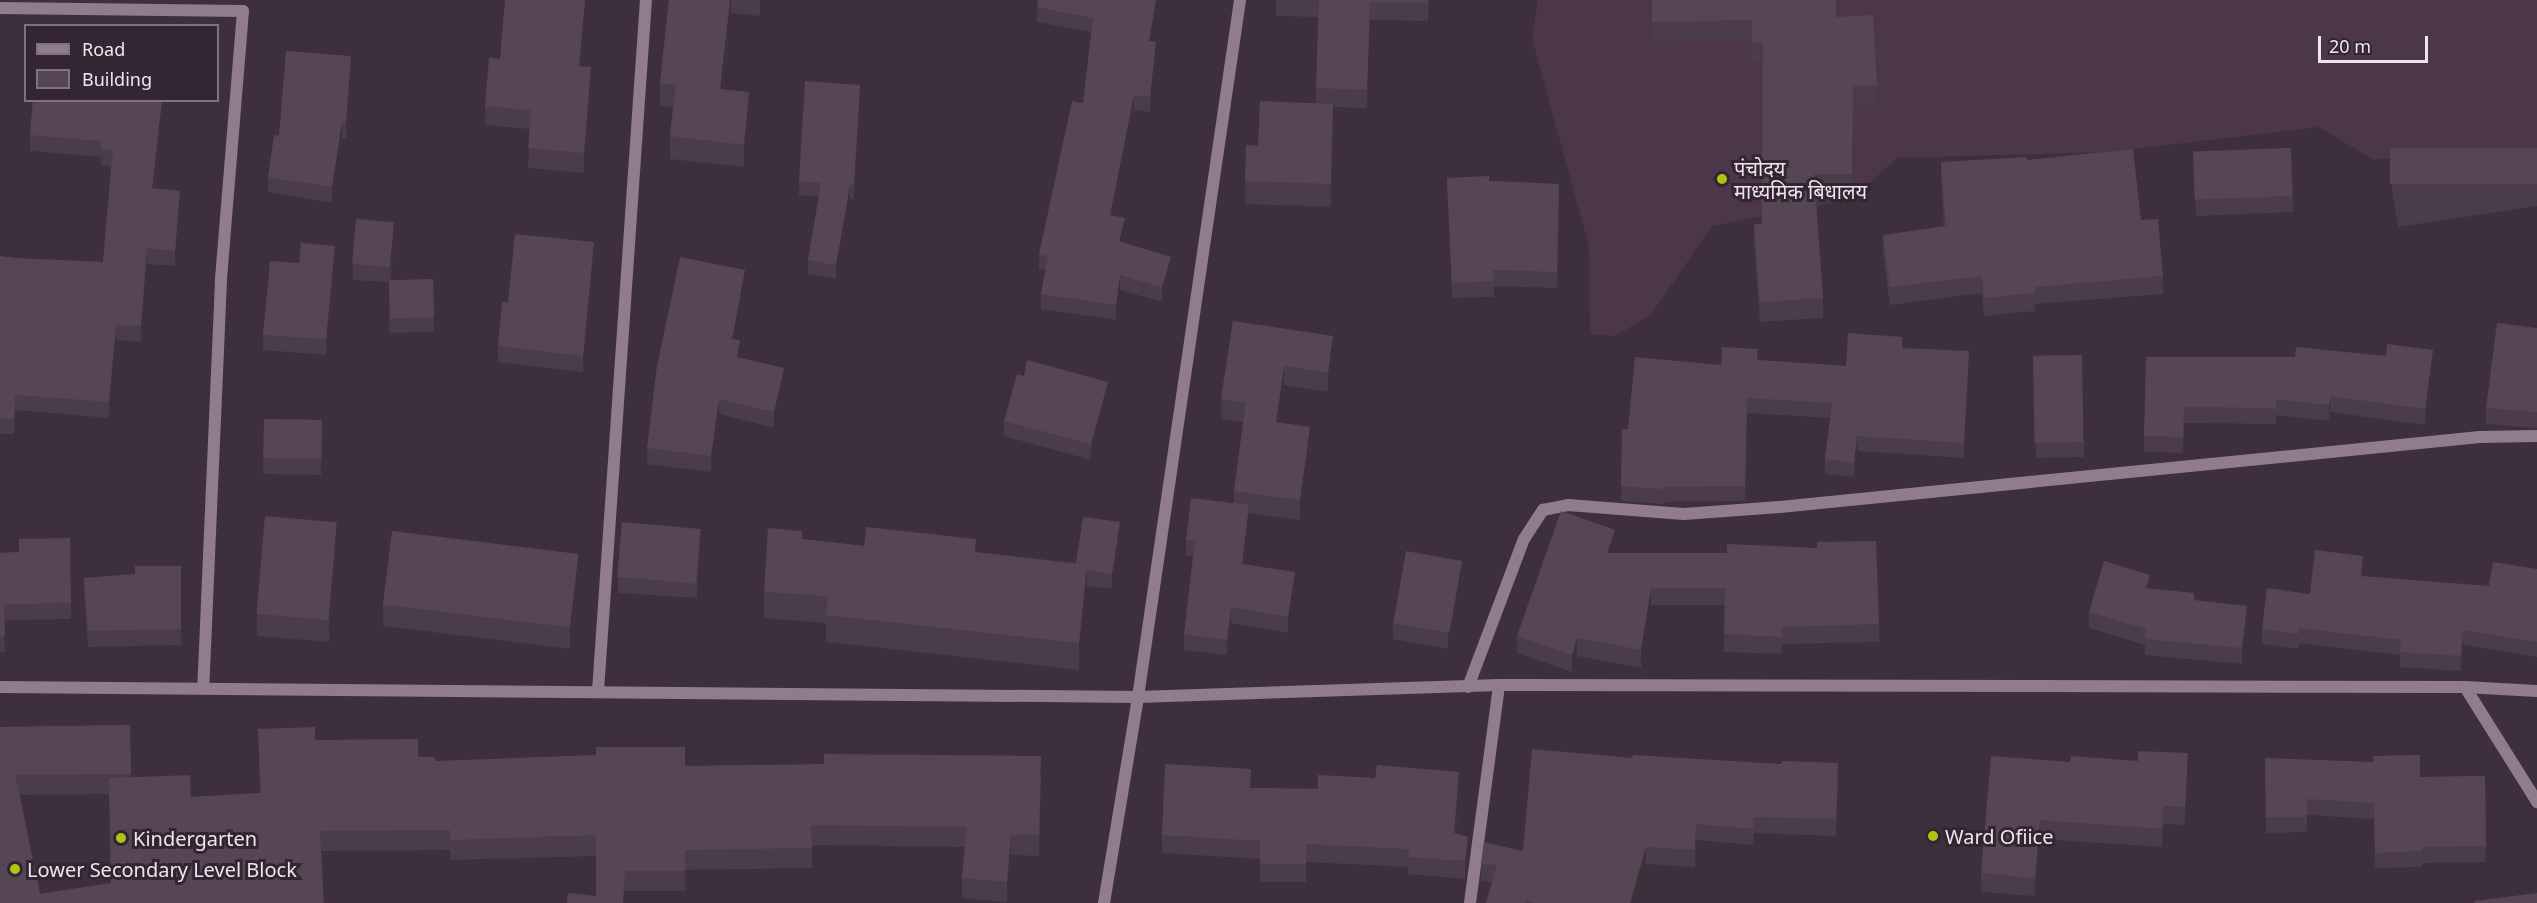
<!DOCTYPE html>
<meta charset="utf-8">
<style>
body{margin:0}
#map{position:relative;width:2537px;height:903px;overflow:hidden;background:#3e2f3d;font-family:"Noto Sans","Noto Sans Devanagari",sans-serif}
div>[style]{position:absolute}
.built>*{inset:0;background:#4b3749}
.minor>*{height:12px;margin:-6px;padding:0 6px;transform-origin:6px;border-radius:6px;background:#917b8f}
.tertiary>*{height:12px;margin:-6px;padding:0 6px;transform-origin:6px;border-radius:6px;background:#917b8f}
.wall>*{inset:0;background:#4a3c48;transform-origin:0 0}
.shaded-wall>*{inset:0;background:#3c313b}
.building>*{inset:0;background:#564654;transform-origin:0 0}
.dots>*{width:16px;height:16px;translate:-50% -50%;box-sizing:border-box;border:3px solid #332532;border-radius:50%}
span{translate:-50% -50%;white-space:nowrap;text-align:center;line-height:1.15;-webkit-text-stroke:6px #332532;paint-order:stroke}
.poi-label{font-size:20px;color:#eee5ed}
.left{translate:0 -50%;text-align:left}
.legend{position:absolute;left:24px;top:24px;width:195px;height:78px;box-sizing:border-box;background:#332532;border:2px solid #7e727d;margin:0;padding:8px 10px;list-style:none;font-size:18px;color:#eee5ed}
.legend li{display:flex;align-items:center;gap:12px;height:30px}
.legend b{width:30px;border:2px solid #7e727d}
.scale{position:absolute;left:2318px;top:36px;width:110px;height:27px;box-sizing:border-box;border:3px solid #eee5ed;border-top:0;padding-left:8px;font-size:18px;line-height:21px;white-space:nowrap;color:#eee5ed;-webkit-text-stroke:4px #332532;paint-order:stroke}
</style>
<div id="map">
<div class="built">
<div style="clip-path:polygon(1538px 0,2537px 0,2537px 157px,2372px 159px,2319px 127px,2108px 152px,1897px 158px,1852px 199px,1712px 226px,1650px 316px,1614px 336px,1590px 334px,1589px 246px,1532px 39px)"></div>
</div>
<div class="minor">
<div style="left:0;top:8px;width:243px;rotate:0.7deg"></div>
<div style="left:243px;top:11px;width:271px;rotate:94.7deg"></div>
<div style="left:221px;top:281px;width:406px;rotate:92.5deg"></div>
<div style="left:1468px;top:687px;width:158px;rotate:-69.3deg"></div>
<div style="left:1524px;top:539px;width:35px;rotate:-57deg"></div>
<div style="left:1543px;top:510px;width:25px;rotate:-11deg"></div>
<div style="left:1568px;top:505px;width:116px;rotate:4.4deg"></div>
<div style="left:1684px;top:514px;width:96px;rotate:-4.2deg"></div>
<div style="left:1780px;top:507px;width:703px;rotate:-5.71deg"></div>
<div style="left:2480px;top:437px;width:57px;rotate:-1deg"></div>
<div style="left:2465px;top:687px;width:136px;rotate:57.9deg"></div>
<div style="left:598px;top:691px;width:693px;rotate:-86.03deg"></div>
<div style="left:1104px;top:903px;width:209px;rotate:-80.6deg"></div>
<div style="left:1138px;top:697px;width:704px;rotate:-81.67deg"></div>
<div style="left:1470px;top:903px;width:220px;rotate:-82.4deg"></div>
</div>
<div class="tertiary">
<div style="left:0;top:687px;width:1138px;rotate:0.5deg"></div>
<div style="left:1138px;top:697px;width:361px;rotate:-1.9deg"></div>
<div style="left:1499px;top:685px;width:966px;rotate:0.12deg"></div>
<div style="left:2465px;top:687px;width:72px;rotate:3.2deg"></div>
</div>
<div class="wall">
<div style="clip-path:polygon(587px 0,581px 66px,591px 87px,584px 173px,528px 168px,530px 129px,485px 125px,485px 106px,500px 59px)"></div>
<div style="clip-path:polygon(669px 0,762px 0,760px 16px,731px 13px,723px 89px,749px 115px,744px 167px,670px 159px,670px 136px,673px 107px,660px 106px,660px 83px)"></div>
<div style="clip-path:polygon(1038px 0,1159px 0,1151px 42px,1156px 57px,1150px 112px,1134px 110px,1113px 215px,1125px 233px,1123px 242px,1171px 271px,1162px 302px,1120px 290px,1116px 320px,1041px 309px,1041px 294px,1046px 270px,1039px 269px,1039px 254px,1083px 103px,1092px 32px,1037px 22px,1037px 7px)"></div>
<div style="clip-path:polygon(1276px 0,1429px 0,1428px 21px,1370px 20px,1367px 108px,1333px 107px,1331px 207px,1245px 204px,1245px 181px,1258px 146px,1316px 103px,1318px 17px,1276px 16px)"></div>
<div style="clip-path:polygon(1652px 0,1836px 17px,1877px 85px,1877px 105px,1853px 106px,1852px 194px,1815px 194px,1823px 298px,1823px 318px,1760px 322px,1754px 244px,1754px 224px,1762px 224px,1762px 62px,1752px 62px,1752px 39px,1652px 42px)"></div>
<div style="clip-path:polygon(351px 72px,346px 138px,342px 138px,332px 203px,268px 192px,268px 177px,279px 136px)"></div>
<div style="clip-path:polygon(860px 99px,854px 199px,850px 199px,836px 279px,808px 274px,808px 260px,819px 197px,799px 195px,799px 181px)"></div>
<div style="clip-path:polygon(33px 100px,163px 100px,154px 188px,180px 206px,175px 266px,147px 264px,141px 342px,116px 340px,109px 418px,15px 410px,14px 434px,0 434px,0 256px,15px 258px,103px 262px,111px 166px,101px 165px,101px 157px,30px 151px,30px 135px)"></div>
<div style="clip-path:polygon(2537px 148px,2537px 206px,2398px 227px,2392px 191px,2392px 169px)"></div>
<div style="clip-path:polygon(2193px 152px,2293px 196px,2293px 212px,2196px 216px)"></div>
<div style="clip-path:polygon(2027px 160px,2141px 220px,2163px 276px,2163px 294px,2035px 304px,2035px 311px,1984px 316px,1982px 293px,1890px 305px,1883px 252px,1883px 235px,1944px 227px,1941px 180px,1941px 162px)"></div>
<div style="clip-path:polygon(1447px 178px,1489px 181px,1559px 184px,1557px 288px,1494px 286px,1494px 297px,1452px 298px)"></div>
<div style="clip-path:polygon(394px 237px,391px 280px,433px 279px,434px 332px,389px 333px,389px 282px,353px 280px,353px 264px)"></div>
<div style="clip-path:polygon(594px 258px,583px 372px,498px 362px,498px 346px,508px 302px)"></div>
<div style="clip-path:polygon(335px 261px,326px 355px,263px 350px,263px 335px)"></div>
<div style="clip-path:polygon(745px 286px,735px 339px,740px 356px,740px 358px,784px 384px,774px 428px,719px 414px,711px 472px,647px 464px,647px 448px)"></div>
<div style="clip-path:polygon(1233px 321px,1333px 356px,1328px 392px,1284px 385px,1279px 423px,1310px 446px,1300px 520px,1249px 513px,1249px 521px,1244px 564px,1295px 588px,1288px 633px,1231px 623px,1227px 655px,1184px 650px,1184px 634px,1193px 556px,1186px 556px,1186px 540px,1234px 503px,1234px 491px,1243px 422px,1221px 419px,1221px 399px)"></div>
<div style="clip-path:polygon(2537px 328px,2537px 428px,2486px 424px,2486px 408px)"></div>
<div style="clip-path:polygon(1902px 348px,1969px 366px,1964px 458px,1857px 451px,1854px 477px,1825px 474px,1825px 459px,1830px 418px,1747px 413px,1745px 501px,1664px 502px,1664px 504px,1621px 501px,1622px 429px,1628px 429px,1721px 365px,1758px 360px,1846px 366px)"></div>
<div style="clip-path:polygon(2033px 356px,2084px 442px,2084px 457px,2036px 458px)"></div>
<div style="clip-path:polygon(2146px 357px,2433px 366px,2425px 425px,2330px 412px,2329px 421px,2276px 415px,2276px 424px,2184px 423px,2183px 453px,2144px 452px)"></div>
<div style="clip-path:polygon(1108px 398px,1091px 460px,1004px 436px,1004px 421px)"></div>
<div style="left:264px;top:419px;width:58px;height:55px;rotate:1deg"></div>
<div style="clip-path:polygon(1120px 538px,1112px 589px,1087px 586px,1079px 670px,826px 642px,826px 623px,764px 618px,764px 592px,802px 539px,864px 546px,976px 552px,1076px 563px)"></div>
<div style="clip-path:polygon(19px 539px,71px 603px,71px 619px,4px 620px,5px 652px,0 652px,0 553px,19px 552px)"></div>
<div style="clip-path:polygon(701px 544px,697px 598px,618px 593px,618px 577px)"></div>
<div style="clip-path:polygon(337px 545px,329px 642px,257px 636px,257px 614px)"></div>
<div style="clip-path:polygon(1615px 548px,1613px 553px,1879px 624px,1879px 642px,1782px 644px,1782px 654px,1724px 652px,1725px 605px,1651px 605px,1641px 668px,1577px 656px,1572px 672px,1517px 653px,1517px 636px)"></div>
<div style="clip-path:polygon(181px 566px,181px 645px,88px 647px,84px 594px,84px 578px,135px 574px)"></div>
<div style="clip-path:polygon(2537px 569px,2537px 657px,2463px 645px,2461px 671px,2400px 667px,2400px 655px,2299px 643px,2298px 649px,2262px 644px,2262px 629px,2310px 594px,2363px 571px,2363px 577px,2489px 586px)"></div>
<div style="clip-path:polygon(579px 576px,570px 649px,383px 626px,383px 604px)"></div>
<div style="clip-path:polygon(1462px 577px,1448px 649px,1393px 639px,1393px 623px)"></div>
<div style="clip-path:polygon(2150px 589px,2194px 600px,2247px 622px,2242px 664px,2145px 655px,2145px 645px,2089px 628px,2089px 612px)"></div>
<div style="clip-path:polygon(evenodd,130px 725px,131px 777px,191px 797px,260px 793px,258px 729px,435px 761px,685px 766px,1041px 776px,1039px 856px,1011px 855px,1007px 902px,962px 898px,962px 878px,965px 847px,812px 845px,812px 868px,685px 870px,685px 891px,625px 891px,596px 896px,596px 856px,450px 860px,450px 850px,321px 851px,0 903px,0 727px,130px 725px,109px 794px,111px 883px,40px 894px,20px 795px,109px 794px)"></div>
<div style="clip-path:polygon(1632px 758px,1838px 780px,1836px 836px,1754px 833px,1753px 845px,1696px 840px,1695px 867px,1646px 864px,1635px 903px,1486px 903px,1492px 882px,1481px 881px,1481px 864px,1523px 851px)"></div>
<div style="clip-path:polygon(2265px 758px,2420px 777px,2485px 776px,2486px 862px,2422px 863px,2422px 867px,2375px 868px,2374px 819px,2307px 815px,2307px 832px,2266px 833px)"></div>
<div style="clip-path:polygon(2070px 762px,2188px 772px,2185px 825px,2163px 824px,2162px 847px,2040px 839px,2035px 896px,1981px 892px,1981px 873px)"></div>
<div style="clip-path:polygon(1251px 788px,1459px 790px,1456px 834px,1468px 854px,1465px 879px,1408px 874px,1408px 867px,1306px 862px,1306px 882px,1260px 882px,1260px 859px,1162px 853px,1162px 835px)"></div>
</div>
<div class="shaded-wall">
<div style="clip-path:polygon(585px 0,587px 0,579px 86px,579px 66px)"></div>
<div style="clip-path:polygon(730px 0,731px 0,731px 13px,720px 111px,720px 89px)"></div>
<div style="clip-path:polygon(760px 0,762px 0,760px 16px)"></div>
<div style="clip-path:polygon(1156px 0,1159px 0,1149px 56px,1149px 41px)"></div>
<div style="clip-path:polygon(1370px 2px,1370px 20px,1367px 108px,1367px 90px)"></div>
<div style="clip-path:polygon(1156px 42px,1156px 57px,1150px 112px,1150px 97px)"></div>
<div style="clip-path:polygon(351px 56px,351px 72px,346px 138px,346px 122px)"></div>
<div style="clip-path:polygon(591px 67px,591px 87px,584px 173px,584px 153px)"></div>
<div style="clip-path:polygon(860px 85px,860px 99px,854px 199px,854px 185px)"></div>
<div style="clip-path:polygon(749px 92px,749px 115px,744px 167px,744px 145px)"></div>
<div style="clip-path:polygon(1134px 95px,1134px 110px,1110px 229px,1110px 215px)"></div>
<div style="clip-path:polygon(162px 100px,163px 100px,152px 204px,152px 188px)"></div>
<div style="clip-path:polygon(1333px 104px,1333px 126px,1331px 207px,1331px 184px)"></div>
<div style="clip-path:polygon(342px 122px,342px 138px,332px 203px,332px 187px)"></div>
<div style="clip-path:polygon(850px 185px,850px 199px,836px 279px,836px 265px)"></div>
<div style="clip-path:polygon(180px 191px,180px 206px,175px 266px,175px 251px)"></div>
<div style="clip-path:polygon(1125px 218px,1125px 233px,1119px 256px,1119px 241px)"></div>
<div style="clip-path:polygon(394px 222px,394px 237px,390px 282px,390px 267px)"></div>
<div style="clip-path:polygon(594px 242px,594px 258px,583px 372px,583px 356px)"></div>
<div style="clip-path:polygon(335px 246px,335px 261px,326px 355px,326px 339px)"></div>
<div style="clip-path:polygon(147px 248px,147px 264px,141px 342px,141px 326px)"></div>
<div style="clip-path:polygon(1171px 257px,1171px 271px,1162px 302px,1162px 287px)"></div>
<div style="clip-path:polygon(745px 270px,745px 286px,732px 354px,732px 339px)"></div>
<div style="clip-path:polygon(1120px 275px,1120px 290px,1116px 320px,1116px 305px)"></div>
<div style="clip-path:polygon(116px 325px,116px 340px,109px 418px,109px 402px)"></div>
<div style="clip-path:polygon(1333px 336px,1333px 356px,1328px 392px,1328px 373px)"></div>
<div style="clip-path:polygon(740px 340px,740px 356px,737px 373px,737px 357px)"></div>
<div style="clip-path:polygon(2433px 350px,2433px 366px,2425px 425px,2425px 409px)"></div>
<div style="clip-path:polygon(1969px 351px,1969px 366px,1964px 458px,1964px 443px)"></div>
<div style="clip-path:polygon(1284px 366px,1284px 385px,1276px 442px,1276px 422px)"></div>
<div style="clip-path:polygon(784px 368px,784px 384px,774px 428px,774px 412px)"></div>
<div style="clip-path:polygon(1108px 382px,1108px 398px,1091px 460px,1091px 444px)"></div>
<div style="clip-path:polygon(2330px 396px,2330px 412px,2329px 421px,2329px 405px)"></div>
<div style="clip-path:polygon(719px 399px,719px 414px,711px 472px,711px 456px)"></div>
<div style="clip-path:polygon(1310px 427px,1310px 446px,1300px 520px,1300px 500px)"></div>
<div style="clip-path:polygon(1857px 436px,1857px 451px,1854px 477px,1854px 463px)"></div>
<div style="clip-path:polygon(1249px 505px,1249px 521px,1242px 579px,1242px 564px)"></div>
<div style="clip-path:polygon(337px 522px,337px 545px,329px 642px,329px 620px)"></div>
<div style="clip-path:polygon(1120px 522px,1120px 538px,1112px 589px,1112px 574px)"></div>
<div style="clip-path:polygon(701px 529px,701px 544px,697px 598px,697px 583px)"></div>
<div style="clip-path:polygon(1615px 530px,1615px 548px,1607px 571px,1607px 553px)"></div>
<div style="clip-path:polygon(579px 554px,579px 576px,570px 649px,570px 626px)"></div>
<div style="clip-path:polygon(2363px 556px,2363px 571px,2361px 591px,2361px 576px)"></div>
<div style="clip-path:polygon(1462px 561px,1462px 577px,1448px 649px,1448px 634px)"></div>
<div style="clip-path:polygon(1087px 565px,1087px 591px,1079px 670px,1079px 643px)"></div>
<div style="clip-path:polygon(1295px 572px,1295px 588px,1288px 633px,1288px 617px)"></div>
<div style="clip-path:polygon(2150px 575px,2150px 591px,2146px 588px)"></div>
<div style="clip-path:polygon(1651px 588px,1651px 605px,1641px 668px,1641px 650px)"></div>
<div style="clip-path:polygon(2247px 606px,2247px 622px,2242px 664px,2242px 648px)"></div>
<div style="clip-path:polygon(1231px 607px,1231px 623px,1227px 655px,1227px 640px)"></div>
<div style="clip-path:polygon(2463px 630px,2463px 645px,2461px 671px,2461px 656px)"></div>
<div style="clip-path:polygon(1577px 638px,1577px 656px,1572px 672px,1572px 655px)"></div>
<div style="clip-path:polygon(2188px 753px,2188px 772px,2185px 825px,2185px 807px)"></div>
<div style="clip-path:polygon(1459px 772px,1459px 790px,1454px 851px,1454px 833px)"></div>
<div style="clip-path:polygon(2040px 820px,2040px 839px,2035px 896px,2035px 878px)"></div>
<div style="clip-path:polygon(1696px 824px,1696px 840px,1695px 867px,1695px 850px)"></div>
<div style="clip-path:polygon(1011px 835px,1011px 855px,1007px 902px,1007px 882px)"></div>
<div style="clip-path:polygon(1468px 837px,1468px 854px,1465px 879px,1465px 861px)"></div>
<div style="clip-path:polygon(1646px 847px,1646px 864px,1635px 903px,1630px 903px)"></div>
</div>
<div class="building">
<div style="clip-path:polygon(505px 0,585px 0,579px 66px,591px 67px,584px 153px,528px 148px,531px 110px,485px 106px,489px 58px,500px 59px)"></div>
<div style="clip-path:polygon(669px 0,730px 0,720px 89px,749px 92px,744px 145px,670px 136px,676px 85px,660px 83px)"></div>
<div style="clip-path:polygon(1038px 0,1156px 0,1149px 41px,1156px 42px,1150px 97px,1134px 95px,1110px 215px,1125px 218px,1119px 241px,1171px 257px,1162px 287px,1120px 275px,1116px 305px,1041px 294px,1048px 256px,1039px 254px,1072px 101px,1083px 103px,1093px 18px,1037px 7px)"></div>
<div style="clip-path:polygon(1319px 0,1428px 0,1428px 3px,1370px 2px,1367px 90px,1316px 88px)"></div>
<div style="clip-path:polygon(1652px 0,1836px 0,1836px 17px,1873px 15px,1877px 85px,1853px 86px,1852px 174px,1814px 174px,1823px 298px,1760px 302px,1754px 224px,1762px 224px,1763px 43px,1752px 42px,1752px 20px,1652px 22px)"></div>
<div style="clip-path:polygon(286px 51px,351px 56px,346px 122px,342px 122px,332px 187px,268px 177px,274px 135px,279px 136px)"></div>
<div style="clip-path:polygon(805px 81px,860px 85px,854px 185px,850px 185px,836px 265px,808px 260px,821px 183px,799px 181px)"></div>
<div style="clip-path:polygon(33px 100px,162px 100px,152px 188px,180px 191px,175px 251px,147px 248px,141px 326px,116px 325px,109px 402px,15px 395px,14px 419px,0 418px,0 256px,15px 258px,103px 262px,113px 150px,101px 149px,101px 141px,30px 135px)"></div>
<div style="clip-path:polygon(1260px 101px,1333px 104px,1331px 184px,1245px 181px,1246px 145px,1258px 146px)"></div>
<div style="left:2291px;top:148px;width:48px;height:98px;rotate:88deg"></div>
<div style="left:2537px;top:148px;width:36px;height:147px;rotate:90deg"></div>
<div style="clip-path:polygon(2133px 149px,2141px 220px,2158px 219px,2163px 276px,2035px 287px,2035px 293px,1984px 298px,1982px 276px,1890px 287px,1883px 235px,1946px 226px,1941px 162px,2027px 157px,2027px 160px)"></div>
<div style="clip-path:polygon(1489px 176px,1489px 181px,1559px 184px,1557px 272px,1493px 270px,1494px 281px,1452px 283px,1447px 178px)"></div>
<div style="left:356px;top:219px;width:38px;height:45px;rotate:5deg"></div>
<div style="clip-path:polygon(515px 234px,594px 242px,583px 356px,498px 346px,502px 302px,508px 302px)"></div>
<div style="clip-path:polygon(301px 243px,335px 246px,326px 339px,263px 335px,270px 261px,299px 263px)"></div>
<div style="clip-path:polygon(680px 257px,745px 270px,732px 339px,740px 340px,737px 357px,784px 368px,774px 412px,719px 399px,711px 456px,647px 448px,657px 366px)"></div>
<div style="left:433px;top:279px;width:38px;height:44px;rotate:88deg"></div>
<div style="clip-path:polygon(1233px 321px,1333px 336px,1328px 373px,1284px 366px,1276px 422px,1310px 427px,1300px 500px,1234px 491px,1246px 403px,1221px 399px)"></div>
<div style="clip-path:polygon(2497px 323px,2537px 328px,2537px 412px,2486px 408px)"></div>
<div style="clip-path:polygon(1848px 333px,1902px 337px,1902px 348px,1969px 351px,1964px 443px,1857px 436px,1854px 463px,1825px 459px,1832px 403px,1747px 398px,1745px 486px,1664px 487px,1664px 489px,1621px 486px,1622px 429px,1628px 429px,1635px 357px,1721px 365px,1722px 347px,1758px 349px,1757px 360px,1846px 366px)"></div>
<div style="clip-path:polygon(2387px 344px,2433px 350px,2425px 409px,2330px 396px,2329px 405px,2276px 399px,2276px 408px,2184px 407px,2183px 437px,2144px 436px,2146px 357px,2295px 357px,2296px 347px,2386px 356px)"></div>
<div style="left:2082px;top:355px;width:87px;height:49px;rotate:89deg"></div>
<div style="clip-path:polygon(1027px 360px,1108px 382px,1091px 444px,1004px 421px,1017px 374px,1024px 376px)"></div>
<div style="left:264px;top:419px;width:58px;height:39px;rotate:1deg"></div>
<div style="clip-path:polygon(1191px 498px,1249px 505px,1242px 564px,1295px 572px,1288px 617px,1231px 607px,1227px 640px,1184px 634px,1195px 541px,1186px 540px)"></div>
<div style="clip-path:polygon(1561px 511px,1615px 530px,1607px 553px,1727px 553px,1727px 544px,1817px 548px,1817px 542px,1876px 541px,1879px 624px,1782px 627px,1782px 637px,1724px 634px,1725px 588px,1651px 588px,1641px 650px,1577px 638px,1572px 655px,1517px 636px)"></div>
<div style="left:265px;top:516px;width:72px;height:98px;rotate:5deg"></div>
<div style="clip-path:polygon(1083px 517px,1120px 522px,1112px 574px,1087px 570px,1087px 565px,1076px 563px)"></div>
<div style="left:622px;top:522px;width:79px;height:55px;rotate:5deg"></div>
<div style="clip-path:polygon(866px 527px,976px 539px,975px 552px,1087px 565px,1079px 643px,826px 615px,828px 596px,764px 592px,768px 528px,802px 531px,802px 539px,864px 546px)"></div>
<div style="left:392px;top:531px;width:188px;height:74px;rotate:7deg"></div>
<div style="clip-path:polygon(70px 538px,71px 603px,4px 604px,5px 636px,0 637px,0 553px,19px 552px,19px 539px)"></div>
<div style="clip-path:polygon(2315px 550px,2363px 556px,2361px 576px,2489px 586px,2493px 562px,2537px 569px,2537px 642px,2463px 630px,2461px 656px,2400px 652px,2401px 640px,2299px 628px,2298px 634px,2262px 629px,2267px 588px,2310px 594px)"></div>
<div style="left:1406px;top:551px;width:57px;height:73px;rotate:10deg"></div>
<div style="clip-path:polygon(2104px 561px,2150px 575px,2146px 588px,2194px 593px,2194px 600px,2247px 606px,2242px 648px,2145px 639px,2146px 629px,2089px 612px)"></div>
<div style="clip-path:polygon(135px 566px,181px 566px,181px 629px,88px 631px,84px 578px,135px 574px)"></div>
<div style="clip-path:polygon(130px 725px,131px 774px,15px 775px,40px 894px,111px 883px,109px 778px,190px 775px,191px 797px,261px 793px,258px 729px,315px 727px,315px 740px,418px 739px,418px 757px,435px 757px,435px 761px,596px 755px,596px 747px,685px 747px,685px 766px,824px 764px,824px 754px,1041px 756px,1039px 835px,1011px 835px,1007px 882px,962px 878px,967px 827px,811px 825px,812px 848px,685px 850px,685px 871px,625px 871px,623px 903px,567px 903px,568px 893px,596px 896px,596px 835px,450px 840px,450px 830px,320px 831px,324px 903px,0 903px,0 727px)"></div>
<div style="clip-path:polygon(1532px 749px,1632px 758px,1633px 755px,1782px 764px,1782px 761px,1838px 763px,1836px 819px,1754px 817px,1753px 829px,1696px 824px,1695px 850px,1646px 847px,1630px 903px,1535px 903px,1526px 900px,1525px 903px,1486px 903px,1497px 865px,1481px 864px,1484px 842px,1523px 851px)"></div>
<div style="clip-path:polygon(2138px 751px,2188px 753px,2185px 807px,2163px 806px,2162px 829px,2040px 820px,2035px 878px,1981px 873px,1991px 756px,2070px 762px,2071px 756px,2138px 761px)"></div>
<div style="clip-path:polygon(2420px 755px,2420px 777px,2485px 776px,2486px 846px,2422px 847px,2422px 851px,2375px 853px,2374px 803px,2307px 799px,2307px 817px,2266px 817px,2265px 758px,2373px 762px,2373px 756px)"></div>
<div style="clip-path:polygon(1165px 764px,1251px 769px,1250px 788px,1318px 789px,1318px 775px,1375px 778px,1377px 765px,1459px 772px,1454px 833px,1468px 837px,1465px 861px,1408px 857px,1409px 849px,1306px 844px,1306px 864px,1260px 864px,1260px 841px,1162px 835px)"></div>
<div style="clip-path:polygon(2537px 893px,2537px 903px,2475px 903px,2475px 901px)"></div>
</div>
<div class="dots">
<div style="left:1722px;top:179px;background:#acc613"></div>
<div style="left:1933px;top:836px;background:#acc613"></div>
<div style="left:121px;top:838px;background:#acc613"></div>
<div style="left:15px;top:869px;background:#acc613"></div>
</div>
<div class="poi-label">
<span class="left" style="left:1734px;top:180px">पंचोदय<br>माध्यमिक बिधालय</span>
<span class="left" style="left:1945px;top:836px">Ward Ofiice</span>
<span class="left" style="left:133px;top:838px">Kindergarten</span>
<span class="left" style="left:27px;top:869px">Lower Secondary Level Block</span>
</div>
<ul class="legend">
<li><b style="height:8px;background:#917b8f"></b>Road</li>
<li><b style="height:16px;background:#564654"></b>Building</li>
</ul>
<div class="scale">20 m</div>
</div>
